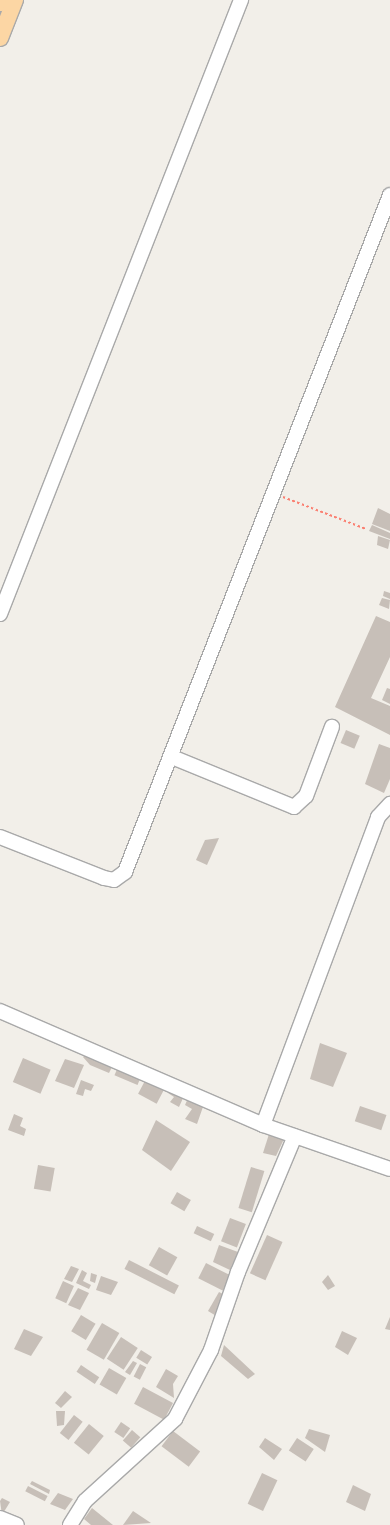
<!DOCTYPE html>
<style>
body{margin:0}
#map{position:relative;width:390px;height:1525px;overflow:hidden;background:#f2efe9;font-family:"Sofia Sans Condensed",sans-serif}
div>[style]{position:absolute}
.building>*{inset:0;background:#c7bfb8;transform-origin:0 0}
.path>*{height:2px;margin-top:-1px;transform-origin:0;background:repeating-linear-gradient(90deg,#fa8072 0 2.5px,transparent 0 5px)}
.roads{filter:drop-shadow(1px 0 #a9a9a9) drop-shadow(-1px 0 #a9a9a9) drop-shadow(0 1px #a9a9a9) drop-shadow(0 -1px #a9a9a9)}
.minor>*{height:14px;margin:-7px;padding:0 7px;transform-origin:7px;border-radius:7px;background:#fff}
.major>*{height:16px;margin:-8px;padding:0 8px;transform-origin:8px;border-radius:8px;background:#fcd6a4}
span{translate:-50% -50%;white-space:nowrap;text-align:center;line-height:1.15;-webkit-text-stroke:4px #fff;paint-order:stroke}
</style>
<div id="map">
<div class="building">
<div style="clip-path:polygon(378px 508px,390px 514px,390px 531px,372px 524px)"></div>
<div style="clip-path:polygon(372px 525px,390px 533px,390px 539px,369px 531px)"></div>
<div style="clip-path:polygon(378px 536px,390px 540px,388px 549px,377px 545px)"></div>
<div style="clip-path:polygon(384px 591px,390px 593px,390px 599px,383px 596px)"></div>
<div style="clip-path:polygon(382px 598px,390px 600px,389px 609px,379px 605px)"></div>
<div style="clip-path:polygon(376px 616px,390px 622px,390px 657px,371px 698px,390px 706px,390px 735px,335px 707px)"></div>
<div style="clip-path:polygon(387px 688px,390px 689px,390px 704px,382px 700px)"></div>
<div style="left:346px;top:730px;width:15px;height:14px;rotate:23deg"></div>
<div style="clip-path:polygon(379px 744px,390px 748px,390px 779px,384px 793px,365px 784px)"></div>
<div style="clip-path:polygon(219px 838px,207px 865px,196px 860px,205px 840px)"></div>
<div style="clip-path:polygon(320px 1043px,347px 1053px,333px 1087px,310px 1079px)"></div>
<div style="clip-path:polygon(86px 1054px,112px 1067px,109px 1073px,90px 1065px,83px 1057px)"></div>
<div style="left:23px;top:1058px;width:30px;height:26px;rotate:23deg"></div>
<div style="clip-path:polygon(65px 1059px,84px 1065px,74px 1088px,55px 1081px)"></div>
<div style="left:118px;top:1067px;width:25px;height:9px;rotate:23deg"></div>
<div style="left:147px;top:1077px;width:21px;height:19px;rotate:28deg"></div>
<div style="clip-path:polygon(81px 1080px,94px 1085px,91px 1091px,85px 1089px,83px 1096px,76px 1094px)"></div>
<div style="clip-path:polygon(172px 1088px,184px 1096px,179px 1107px,170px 1102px,174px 1097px,168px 1093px)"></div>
<div style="clip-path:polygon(189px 1096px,204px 1104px,197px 1124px,185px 1119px,192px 1109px,185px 1105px)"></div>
<div style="left:360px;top:1106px;width:28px;height:16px;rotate:19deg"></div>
<div style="clip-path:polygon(14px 1114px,23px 1118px,20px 1126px,26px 1129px,24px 1136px,8px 1130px)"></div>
<div style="clip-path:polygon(156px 1120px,190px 1142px,171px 1171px,142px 1150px)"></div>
<div style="clip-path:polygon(269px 1134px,284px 1139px,276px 1156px,263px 1153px)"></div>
<div style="left:38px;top:1165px;width:17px;height:24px;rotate:10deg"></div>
<div style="left:251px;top:1167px;width:14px;height:43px;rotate:17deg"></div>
<div style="left:177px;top:1192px;width:16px;height:13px;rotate:30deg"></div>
<div style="left:230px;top:1218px;width:17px;height:25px;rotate:21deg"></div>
<div style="left:197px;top:1226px;width:19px;height:8px;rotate:25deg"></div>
<div style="left:267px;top:1235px;width:17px;height:42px;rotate:24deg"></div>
<div style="clip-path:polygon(219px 1245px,238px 1252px,230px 1270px,213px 1262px)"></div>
<div style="left:159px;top:1247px;width:21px;height:21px;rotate:29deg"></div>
<div style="left:129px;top:1260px;width:56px;height:10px;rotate:27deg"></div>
<div style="left:206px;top:1263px;width:30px;height:17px;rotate:27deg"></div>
<div style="clip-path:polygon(71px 1266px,79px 1269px,72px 1282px,64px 1279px)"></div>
<div style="clip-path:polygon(82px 1270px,87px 1273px,83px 1281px,91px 1285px,89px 1289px,76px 1283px)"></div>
<div style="clip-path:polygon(91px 1273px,97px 1275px,95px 1283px,90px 1281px)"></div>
<div style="clip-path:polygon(328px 1275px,335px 1286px,328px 1290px,322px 1282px)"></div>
<div style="clip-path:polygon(101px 1276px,118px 1282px,111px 1295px,96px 1290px)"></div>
<div style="left:63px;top:1281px;width:12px;height:19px;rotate:24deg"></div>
<div style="clip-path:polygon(78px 1288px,89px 1293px,80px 1310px,68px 1305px)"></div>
<div style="clip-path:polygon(219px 1292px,227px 1296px,218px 1317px,208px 1311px)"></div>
<div style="left:81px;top:1315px;width:17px;height:19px;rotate:31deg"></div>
<div style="clip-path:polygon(390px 1317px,390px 1330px,385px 1329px)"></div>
<div style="left:102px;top:1323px;width:20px;height:31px;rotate:30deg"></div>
<div style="clip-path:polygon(24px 1329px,43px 1337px,31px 1356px,14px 1349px)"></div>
<div style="clip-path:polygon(342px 1331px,357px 1338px,348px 1355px,335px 1347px)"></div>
<div style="left:121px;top:1337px;width:20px;height:26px;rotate:33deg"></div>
<div style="clip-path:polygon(224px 1345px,255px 1374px,248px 1379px,221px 1356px)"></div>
<div style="left:141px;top:1350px;width:13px;height:9px;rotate:32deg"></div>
<div style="clip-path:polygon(133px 1361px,137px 1363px,130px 1375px,125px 1372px)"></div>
<div style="left:140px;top:1364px;width:7px;height:14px;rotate:27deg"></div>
<div style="left:81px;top:1365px;width:22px;height:8px;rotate:34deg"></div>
<div style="left:109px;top:1368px;width:20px;height:19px;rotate:30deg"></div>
<div style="clip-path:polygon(166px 1369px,178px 1376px,173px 1384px,174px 1398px,156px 1387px)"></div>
<div style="left:143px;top:1387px;width:34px;height:19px;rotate:28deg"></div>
<div style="clip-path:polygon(65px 1391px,72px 1397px,61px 1408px,55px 1403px)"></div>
<div style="clip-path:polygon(56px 1411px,65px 1411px,64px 1425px,57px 1426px)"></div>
<div style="left:74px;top:1415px;width:11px;height:23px;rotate:38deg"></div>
<div style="left:121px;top:1422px;width:11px;height:12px;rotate:34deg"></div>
<div style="left:89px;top:1424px;width:19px;height:24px;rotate:39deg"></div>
<div style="clip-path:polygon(309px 1429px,330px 1435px,325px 1452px,305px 1438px)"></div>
<div style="left:132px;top:1430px;width:11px;height:14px;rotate:41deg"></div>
<div style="left:173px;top:1431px;width:34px;height:19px;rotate:37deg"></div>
<div style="clip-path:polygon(265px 1438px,282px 1449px,274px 1460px,259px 1447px)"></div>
<div style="left:297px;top:1438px;width:20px;height:15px;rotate:33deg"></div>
<div style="left:262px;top:1473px;width:17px;height:34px;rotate:25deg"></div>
<div style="clip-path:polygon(32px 1481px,50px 1490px,49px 1494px,30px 1484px)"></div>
<div style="clip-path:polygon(353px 1485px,371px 1494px,365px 1511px,346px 1502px)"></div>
<div style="left:28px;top:1486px;width:22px;height:6px;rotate:27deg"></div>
<div style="clip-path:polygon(58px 1493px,73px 1499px,65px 1510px,50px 1504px)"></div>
<div style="clip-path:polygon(2px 1498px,10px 1502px,2px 1515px,0 1501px)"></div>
<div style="clip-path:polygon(92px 1508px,113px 1525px,91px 1525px,84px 1519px)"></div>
<div style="clip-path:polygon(133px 1511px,151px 1523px,123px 1525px)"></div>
</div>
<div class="path">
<div style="left:283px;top:497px;width:89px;rotate:21.1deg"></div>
</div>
<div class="roads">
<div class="minor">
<div style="left:0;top:614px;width:660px;rotate:-68.57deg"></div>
<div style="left:172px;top:757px;width:132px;rotate:22.3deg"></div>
<div style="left:294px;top:807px;width:16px;rotate:-43deg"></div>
<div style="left:306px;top:796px;width:74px;rotate:-69.4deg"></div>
<div style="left:0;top:837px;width:112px;rotate:21.5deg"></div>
<div style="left:104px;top:878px;width:10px;rotate:11deg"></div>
<div style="left:114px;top:880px;width:14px;rotate:-36deg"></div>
<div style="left:125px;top:872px;width:727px;rotate:-68.62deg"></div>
<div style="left:0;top:1011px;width:287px;rotate:23.4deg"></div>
<div style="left:263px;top:1125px;width:134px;rotate:19.1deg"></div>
<div style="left:263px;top:1125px;width:329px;rotate:-69.5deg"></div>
<div style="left:378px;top:817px;width:18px;rotate:-47deg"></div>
<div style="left:0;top:1518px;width:18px;rotate:22deg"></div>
<div style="left:70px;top:1525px;width:28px;rotate:-58deg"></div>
<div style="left:85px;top:1501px;width:122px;rotate:-42.3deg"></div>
<div style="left:175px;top:1419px;width:78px;rotate:-62.4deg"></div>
<div style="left:211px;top:1350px;width:83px;rotate:-70.9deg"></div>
<div style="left:238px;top:1272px;width:147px;rotate:-67.3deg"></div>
</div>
<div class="major">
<div style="left:0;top:3px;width:3px;rotate:-72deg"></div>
<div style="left:0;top:38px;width:41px;rotate:-68.5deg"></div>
</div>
</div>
</div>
